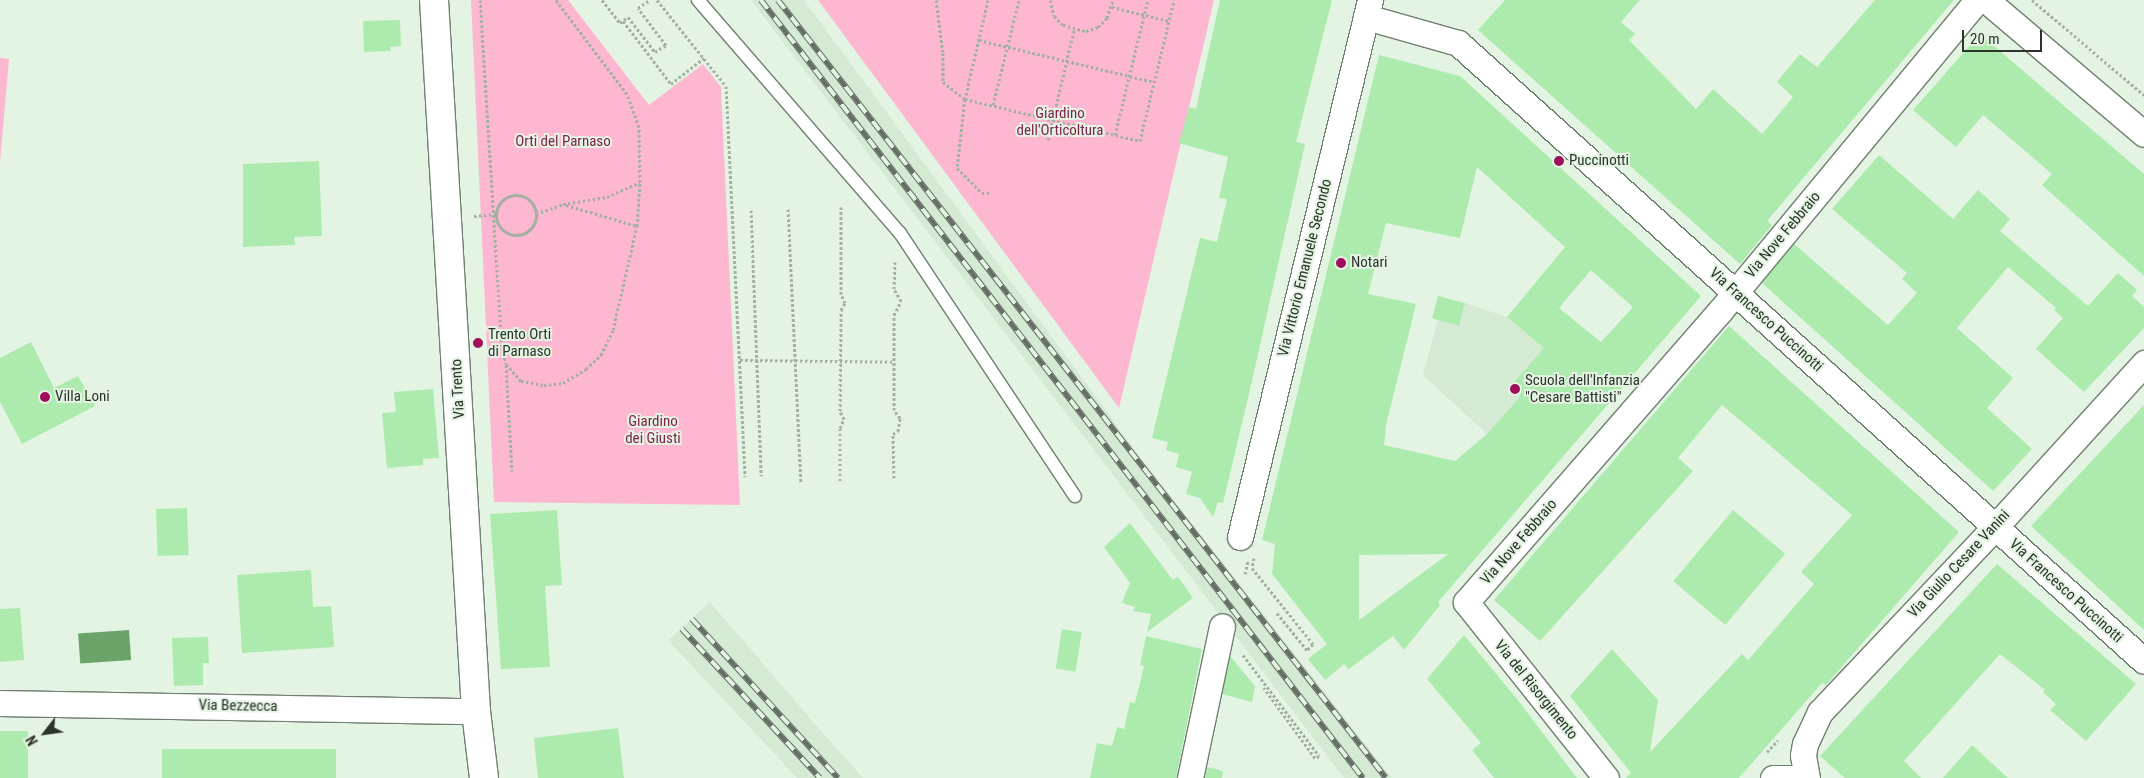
<!DOCTYPE html>
<style>
body{margin:0}
#map{position:relative;width:2144px;height:778px;overflow:hidden;background:#e3f4e2;font-family:"Roboto Condensed",sans-serif}
div>[style]{position:absolute}
.built>*{inset:0;background:#d4ead3}
.green>*{inset:0;background:#feb7d1}
.water>*{inset:0;background:#6aa46b;transform-origin:0 0}
.building>*{inset:0;background:#adeaae;transform-origin:0 0}
.path>*{height:3px;margin-top:-1.5px;transform-origin:0;background:repeating-linear-gradient(90deg,#a3b0a2 0 2.5px,transparent 0 5px)}
.path>.ring{margin:-1.5px;padding:0;box-sizing:content-box;background:none;border:3px solid #a3b0a2;border-radius:50%}
.roads{filter:drop-shadow(1px 0 #708070) drop-shadow(-1px 0 #708070) drop-shadow(0 1px #708070) drop-shadow(0 -1px #708070)}
.lane>*{height:12px;margin:-6px;padding:0 6px;transform-origin:6px;border-radius:6px;background:#fff}
.street>*{height:25px;margin:-12.5px;padding:0 12.5px;transform-origin:12.5px;border-radius:12.5px;background:#fff}
.primary>*{height:28px;margin:-14px;padding:0 14px;transform-origin:14px;border-radius:14px;background:#fff}
.rail>*{height:5.5px;margin-top:-2.75px;transform-origin:0;background:repeating-linear-gradient(90deg,#e3f4e2 0 11px,#656e64 0 22px);box-sizing:border-box;border-block:1px solid #656e64}
.dots>*{width:14px;height:14px;translate:-50% -50%;box-sizing:border-box;border:2px solid #e3f4e2;border-radius:50%}
span{translate:-50% -50%;white-space:nowrap;text-align:center;line-height:1.15;-webkit-text-stroke:4px #e3f4e2;paint-order:stroke}
.park-label{font-size:15px;color:#7f224e}
.poi-label{font-size:15px;color:#2d332d}
.left{translate:0 -50%;text-align:left}
.street-label{font-size:15px;color:#2d332d}
.north{position:absolute;left:20px;top:708px;width:50px;height:50px;-webkit-text-stroke:4px #e3f4e2;paint-order:stroke;rotate:240deg;font-size:14px;font-weight:700;line-height:20px;text-align:center;color:#2d332d}
.north::after{content:'';display:block;margin:auto;width:18px;height:22px;background:#2d332d;clip-path:polygon(50% 0,100% 100%,50% 72%,0 100%)}
.scale{position:absolute;left:1962px;top:30px;width:80px;height:22px;box-sizing:border-box;border:2px solid #2d332d;border-top:0;padding-left:6px;font-size:15px;line-height:18px;white-space:nowrap;color:#2d332d;-webkit-text-stroke:4px #e3f4e2;paint-order:stroke}
</style>
<div id="map">
<div class="built">
<div style="clip-path:polygon(751px 0,804px 0,1140px 457px,1392px 778px,1344px 778px)"></div>
<div style="clip-path:polygon(1465px 303px,1507px 317px,1609px 402px,1487px 434px,1423px 375px,1438px 320px,1460px 324px)"></div>
<div style="clip-path:polygon(710px 602px,821px 731px,863px 778px,797px 778px,668px 640px)"></div>
</div>
<div class="green">
<div style="clip-path:polygon(471px 0,568px 0,649px 105px,703px 64px,721px 87px,740px 505px,494px 502px)"></div>
<div style="clip-path:polygon(818px 0,1214px 0,1119px 408px,821px 4px)"></div>
<div style="clip-path:polygon(0 58px,9px 59px,0 163px)"></div>
</div>
<div class="water">
<div style="left:129px;top:630px;width:30px;height:51px;rotate:86deg"></div>
</div>
<div class="building">
<div style="clip-path:polygon(1220px 0,1332px 0,1296px 142px,1305px 144px,1252px 381px,1223px 503px,1218px 502px,1213px 517px,1200px 498px,1186px 494px,1192px 472px,1176px 467px,1179px 454px,1166px 450px,1168px 442px,1152px 438px,1200px 238px,1217px 242px,1227px 199px,1219px 198px,1228px 157px,1179px 143px,1189px 107px,1196px 109px)"></div>
<div style="clip-path:polygon(1505px 0,1640px 0,1621px 22px,1635px 34px,1629px 40px,1696px 109px,1713px 89px,1762px 134px,1793px 97px,1777px 82px,1800px 54px,1817px 67px,1875px 0,1954px 0,1767px 221px,1772px 225px,1740px 264px,1478px 30px)"></div>
<div style="clip-path:polygon(400px 20px,401px 46px,390px 47px,391px 51px,364px 52px,363px 21px)"></div>
<div style="clip-path:polygon(1980px 34px,2144px 174px,2144px 276px,2042px 185px,2052px 174px,1983px 115px,1956px 147px,1913px 110px)"></div>
<div style="clip-path:polygon(evenodd,1379px 55px,1460px 76px,1701px 296px,1438px 602px,1440px 605px,1404px 650px,1393px 636px,1349px 669px,1344px 664px,1325px 680px,1308px 659px,1327px 644px,1272px 574px,1275px 544px,1262px 540px,1379px 55px,1477px 167px,1565px 247px,1507px 317px,1544px 348px,1510px 387px,1521px 396px,1487px 434px,1455px 461px,1384px 445px,1386px 425px,1416px 304px,1368px 294px,1386px 223px,1460px 238px,1477px 167px,1379px 55px,1591px 270px,1633px 307px,1601px 342px,1559px 308px,1591px 270px,1379px 55px,1448px 554px,1359px 620px,1359px 555px,1448px 554px)"></div>
<div style="clip-path:polygon(1879px 155px,1953px 219px,1978px 190px,2010px 219px,2000px 231px,2088px 306px,2118px 273px,2137px 290px,2132px 296px,2144px 307px,2144px 328px,2084px 392px,2036px 349px,2063px 318px,2054px 310px,2056px 308px,2008px 267px,1957px 328px,2013px 378px,1987px 408px,2032px 449px,1993px 491px,1762px 283px,1794px 244px,1888px 325px,1917px 293px,1902px 279px,1907px 273px,1832px 209px)"></div>
<div style="clip-path:polygon(319px 161px,322px 236px,294px 237px,295px 245px,243px 247px,243px 164px)"></div>
<div style="left:1438px;top:296px;width:28px;height:23px;rotate:15deg"></div>
<div style="clip-path:polygon(1729px 326px,1959px 532px,1826px 685px,1822px 683px,1739px 778px,1626px 778px,1631px 773px,1570px 696px,1612px 649px,1658px 700px,1650px 752px,1742px 654px,1748px 660px,1814px 584px,1801px 572px,1852px 515px,1722px 405px,1678px 458px,1693px 471px,1540px 641px,1494px 600px)"></div>
<div style="clip-path:polygon(31px 342px,54px 388px,78px 376px,95px 406px,22px 444px,0 402px,0 358px)"></div>
<div style="clip-path:polygon(433px 389px,439px 458px,423px 459px,423px 465px,387px 468px,382px 413px,396px 412px,394px 392px)"></div>
<div style="clip-path:polygon(2144px 405px,2144px 630px,2031px 526px)"></div>
<div style="left:187px;top:508px;width:47px;height:31px;rotate:88deg"></div>
<div style="clip-path:polygon(557px 510px,562px 585px,545px 586px,550px 667px,501px 669px,490px 514px)"></div>
<div style="left:1733px;top:510px;width:68px;height:93px;rotate:40deg"></div>
<div style="clip-path:polygon(1130px 523px,1173px 580px,1178px 577px,1193px 598px,1147px 632px,1151px 614px,1133px 611px,1135px 607px,1122px 603px,1130px 583px,1104px 547px)"></div>
<div style="clip-path:polygon(1997px 564px,2136px 684px,2086px 741px,2050px 710px,2056px 704px,2043px 692px,2045px 690px,2000px 654px,1904px 761px,1921px 778px,1845px 778px,1820px 756px)"></div>
<div style="clip-path:polygon(311px 570px,313px 607px,331px 606px,334px 647px,242px 653px,237px 575px)"></div>
<div style="clip-path:polygon(20px 608px,24px 660px,0 662px,0 609px)"></div>
<div style="left:1062px;top:629px;width:20px;height:40px;rotate:9deg"></div>
<div style="clip-path:polygon(1464px 635px,1517px 699px,1577px 778px,1494px 778px,1472px 750px,1481px 743px,1427px 679px)"></div>
<div style="clip-path:polygon(1146px 636px,1202px 649px,1176px 778px,1090px 778px,1097px 743px,1112px 746px,1117px 727px,1124px 729px,1130px 702px,1135px 703px,1144px 666px,1140px 665px)"></div>
<div style="clip-path:polygon(208px 637px,209px 663px,203px 663px,203px 685px,174px 686px,172px 638px)"></div>
<div style="clip-path:polygon(1230px 656px,1255px 686px,1252px 702px,1222px 694px)"></div>
<div style="clip-path:polygon(618px 728px,624px 778px,538px 778px,534px 738px)"></div>
<div style="left:0;top:731px;width:28px;height:47px"></div>
<div style="clip-path:polygon(1972px 745px,2008px 778px,1943px 778px)"></div>
<div style="left:162px;top:749px;width:174px;height:29px"></div>
<div style="clip-path:polygon(1207px 767px,1223px 771px,1222px 778px,1205px 778px)"></div>
</div>
<div class="path">
<div style="left:480px;top:0;width:349px;rotate:86.4deg"></div>
<div style="left:502px;top:348px;width:16px;rotate:76deg"></div>
<div style="left:506px;top:364px;width:23px;rotate:49deg"></div>
<div style="left:521px;top:381px;width:23px;rotate:10deg"></div>
<div style="left:544px;top:385px;width:19px;rotate:-6deg"></div>
<div style="left:563px;top:383px;width:27px;rotate:-31deg"></div>
<div style="left:586px;top:369px;width:21px;rotate:-43deg"></div>
<div style="left:601px;top:355px;width:28px;rotate:-64deg"></div>
<div style="left:613px;top:330px;width:107px;rotate:-77deg"></div>
<div style="left:637px;top:226px;width:44px;rotate:-86.1deg"></div>
<div style="left:640px;top:182px;width:55px;rotate:-91deg"></div>
<div style="left:639px;top:127px;width:35px;rotate:-110deg"></div>
<div style="left:627px;top:94px;width:118px;rotate:-127.1deg"></div>
<div style="left:602px;top:0;width:29px;rotate:52deg"></div>
<div style="left:620px;top:23px;width:10px;rotate:-37deg"></div>
<div style="left:628px;top:17px;width:44px;rotate:52.4deg"></div>
<div style="left:655px;top:52px;width:13px;rotate:-32deg"></div>
<div style="left:666px;top:45px;width:46px;rotate:-127.1deg"></div>
<div style="left:638px;top:8px;width:14px;rotate:-34deg"></div>
<div style="left:657px;top:0;width:110px;rotate:51.3deg"></div>
<div style="left:726px;top:86px;width:391px;rotate:87.2deg"></div>
<div style="left:936px;top:0;width:53px;rotate:82.5deg"></div>
<div style="left:943px;top:53px;width:29px;rotate:90deg"></div>
<div style="left:943px;top:82px;width:28px;rotate:38deg"></div>
<div style="left:965px;top:99px;width:180px;rotate:13.5deg"></div>
<div style="left:1140px;top:141px;width:145px;rotate:-76.4deg"></div>
<div style="left:988px;top:0;width:102px;rotate:103.1deg"></div>
<div style="left:965px;top:99px;width:69px;rotate:96.6deg"></div>
<div style="left:957px;top:168px;width:35px;rotate:45deg"></div>
<div style="left:982px;top:193px;width:9px"></div>
<div style="left:1050px;top:0;width:16px;rotate:76deg"></div>
<div style="left:1054px;top:16px;width:13px;rotate:45deg"></div>
<div style="left:1063px;top:25px;width:24px;rotate:15deg"></div>
<div style="left:1086px;top:31px;width:13px;rotate:-18deg"></div>
<div style="left:1098px;top:27px;width:13px;rotate:-45deg"></div>
<div style="left:1107px;top:18px;width:19px;rotate:-72deg"></div>
<div style="left:2032px;top:0;width:147px;rotate:40.3deg"></div>
<div style="left:1112px;top:7px;width:59px;rotate:13.8deg"></div>
<div style="left:623px;top:21px;width:79px;rotate:52.7deg"></div>
<div style="left:671px;top:84px;width:42px;rotate:-38.2deg"></div>
<div style="left:979px;top:40px;width:180px;rotate:13.5deg"></div>
<div style="left:993px;top:105px;width:108px;rotate:-76.1deg"></div>
<div style="left:1115px;top:135px;width:139px;rotate:-76.3deg"></div>
<div style="left:1048px;top:140px;width:113px;rotate:-76.7deg"></div>
<div class="ring" style="left:496px;top:195px;width:37px;height:37px"></div>
<div style="left:566px;top:205px;width:74px;rotate:16.5deg"></div>
<div style="left:788px;top:209px;width:274px;rotate:87.3deg"></div>
<div style="left:751px;top:210px;width:266px;rotate:87.8deg"></div>
<div style="left:536px;top:214px;width:29px;rotate:-20deg"></div>
<div style="left:563px;top:204px;width:45px;rotate:-9deg"></div>
<div style="left:607px;top:197px;width:36px;rotate:-24deg"></div>
<div style="left:474px;top:216px;width:22px;rotate:-5deg"></div>
<div style="left:740px;top:360px;width:153px;rotate:0.7deg"></div>
<div style="left:506px;top:365px;width:106px;rotate:86.8deg"></div>
<div style="left:894px;top:478px;width:44px;rotate:-91.3deg"></div>
<div style="left:893px;top:434px;width:6px;rotate:-31deg"></div>
<div style="left:898px;top:431px;width:13px;rotate:-81deg"></div>
<div style="left:900px;top:418px;width:10px;rotate:-127deg"></div>
<div style="left:894px;top:410px;width:95px;rotate:-90deg"></div>
<div style="left:894px;top:315px;width:16px;rotate:-63deg"></div>
<div style="left:901px;top:301px;width:14px;rotate:-120deg"></div>
<div style="left:894px;top:289px;width:27px;rotate:-88deg"></div>
<div style="left:840px;top:481px;width:53px;rotate:-90deg"></div>
<div style="left:840px;top:428px;width:10px;rotate:-66deg"></div>
<div style="left:844px;top:419px;width:9px;rotate:-117deg"></div>
<div style="left:840px;top:411px;width:101px;rotate:-89.4deg"></div>
<div style="left:841px;top:310px;width:8px;rotate:-60deg"></div>
<div style="left:845px;top:303px;width:10px;rotate:-114deg"></div>
<div style="left:841px;top:294px;width:87px;rotate:-90deg"></div>
<div style="left:1254px;top:558px;width:10px;rotate:101deg"></div>
<div style="left:1252px;top:568px;width:97px;rotate:51.2deg"></div>
<div style="left:1313px;top:644px;width:8px;rotate:135deg"></div>
<div style="left:1307px;top:650px;width:49px;rotate:-129.2deg"></div>
<div style="left:1245px;top:574px;width:13px;rotate:-77deg"></div>
<div style="left:1243px;top:655px;width:126px;rotate:53deg"></div>
<div style="left:1319px;top:756px;width:4px;rotate:153deg"></div>
<div style="left:1315px;top:758px;width:87px;rotate:-126.1deg"></div>
<div style="left:1767px;top:752px;width:16px;rotate:-47deg"></div>
</div>
<div class="roads">
<div class="lane">
<div style="left:698px;top:0;width:308px;rotate:49.1deg"></div>
<div style="left:900px;top:233px;width:316px;rotate:56.4deg"></div>
</div>
<div class="street">
<div style="left:1986px;top:0;width:207px;rotate:40.3deg"></div>
<div style="left:1366px;top:17px;width:96px;rotate:15.8deg"></div>
<div style="left:1458px;top:43px;width:923px;rotate:42.01deg"></div>
<div style="left:1240px;top:537px;width:553px;rotate:-76.39deg"></div>
<div style="left:0;top:703px;width:476px;rotate:1deg"></div>
<div style="left:1190px;top:778px;width:155px;rotate:-78.1deg"></div>
<div style="left:1606px;top:778px;width:225px;rotate:-128.5deg"></div>
<div style="left:1466px;top:602px;width:386px;rotate:-48.9deg"></div>
<div style="left:1720px;top:311px;width:403px;rotate:-50.4deg"></div>
<div style="left:1773px;top:778px;width:18px"></div>
<div style="left:1807px;top:778px;width:23px;rotate:-100deg"></div>
<div style="left:1803px;top:755px;width:11px;rotate:-80deg"></div>
<div style="left:1805px;top:744px;width:35px;rotate:-65deg"></div>
<div style="left:1820px;top:712px;width:255px;rotate:-46.6deg"></div>
<div style="left:1995px;top:527px;width:222px;rotate:-47.7deg"></div>
</div>
<div class="primary">
<div style="left:434px;top:0;width:712px;rotate:86.62deg"></div>
<div style="left:476px;top:711px;width:67px;rotate:83.2deg"></div>
</div>
</div>
<div class="rail">
<div style="left:761px;top:0;width:984px;rotate:52.27deg"></div>
<div style="left:778px;top:0;width:987px;rotate:51.99deg"></div>
<div style="left:692px;top:619px;width:216px;rotate:47.4deg"></div>
<div style="left:682px;top:629px;width:203px;rotate:47.2deg"></div>
</div>
<div class="dots">
<div style="left:1559px;top:161px;background:#9e105c"></div>
<div style="left:1341px;top:263px;background:#9e105c"></div>
<div style="left:478px;top:343px;background:#9e105c"></div>
<div style="left:1515px;top:389px;background:#9e105c"></div>
<div style="left:45px;top:397px;background:#9e105c"></div>
</div>
<div class="park-label">
<span style="left:1060px;top:122px">Giardino<br>dell'Orticoltura</span>
<span style="left:563px;top:142px">Orti del Parnaso</span>
<span style="left:653px;top:430px">Giardino<br>dei Giusti</span>
</div>
<div class="poi-label">
<span class="left" style="left:1569px;top:161px">Puccinotti</span>
<span class="left" style="left:1351px;top:263px">Notari</span>
<span class="left" style="left:488px;top:343px">Trento Orti<br>di Parnaso</span>
<span class="left" style="left:1525px;top:389px">Scuola dell'Infanzia<br>"Cesare Battisti"</span>
<span class="left" style="left:55px;top:397px">Villa Loni</span>
</div>
<div class="street-label">
<span style="left:1783px;top:235px;rotate:-50deg">Via Nove Febbraio</span>
<span style="left:1305px;top:268px;rotate:-76deg">Via Vittorio Emanuele Secondo</span>
<span style="left:1766px;top:320px;rotate:42deg">Via Francesco Puccinotti</span>
<span style="left:458px;top:389px;rotate:-93deg">Via Trento</span>
<span style="left:1519px;top:542px;rotate:-49deg">Via Nove Febbraio</span>
<span style="left:1959px;top:564px;rotate:-47deg">Via Giulio Cesare Vanini</span>
<span style="left:2066px;top:591px;rotate:42deg">Via Francesco Puccinotti</span>
<span style="left:1536px;top:690px;rotate:51deg">Via del Risorgimento</span>
<span style="left:238px;top:706px;rotate:1deg">Via Bezzecca</span>
</div>
<div class="north">N</div>
<div class="scale">20 m</div>
</div>
